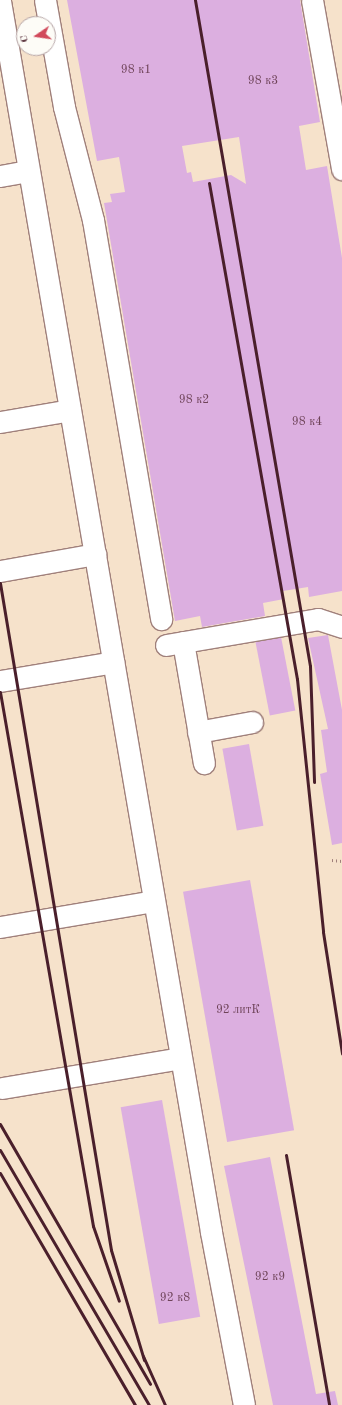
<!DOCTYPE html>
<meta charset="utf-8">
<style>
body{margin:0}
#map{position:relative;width:342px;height:1405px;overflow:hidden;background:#f6e2cb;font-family:"Old Standard TT",serif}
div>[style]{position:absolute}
.building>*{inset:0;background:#dcafe0;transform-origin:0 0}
.path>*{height:2.5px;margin-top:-1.25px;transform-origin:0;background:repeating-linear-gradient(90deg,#a0807b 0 1px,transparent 0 4px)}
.roads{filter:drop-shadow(1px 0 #a0807b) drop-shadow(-1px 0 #a0807b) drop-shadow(0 1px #a0807b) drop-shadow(0 -1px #a0807b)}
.minor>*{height:21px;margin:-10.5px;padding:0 10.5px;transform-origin:10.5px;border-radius:10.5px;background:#fff}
.rail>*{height:3px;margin:-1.5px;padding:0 1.5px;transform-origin:1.5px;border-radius:1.5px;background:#4a1f2b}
span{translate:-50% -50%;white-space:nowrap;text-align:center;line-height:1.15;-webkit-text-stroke:3px #fdfcf7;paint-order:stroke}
.number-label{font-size:12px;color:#6e4358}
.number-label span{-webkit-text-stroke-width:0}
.north{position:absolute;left:16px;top:16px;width:40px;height:40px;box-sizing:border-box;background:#fdfcf7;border:1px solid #b5a4a5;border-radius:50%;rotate:257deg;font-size:11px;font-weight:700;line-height:16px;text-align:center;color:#4a1f2b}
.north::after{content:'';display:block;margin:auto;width:14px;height:18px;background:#d1495b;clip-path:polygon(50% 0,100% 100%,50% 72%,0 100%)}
</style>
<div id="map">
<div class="building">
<div style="clip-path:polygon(evenodd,67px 0,300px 0,320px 122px,299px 126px,306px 170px,327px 166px,342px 258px,342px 591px,309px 597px,308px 587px,283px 591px,284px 599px,263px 603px,265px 616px,202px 627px,200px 616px,175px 621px,104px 203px,112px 202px,110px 194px,125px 192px,119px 157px,97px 161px,67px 0,239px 137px,246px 184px,231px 175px,193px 182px,191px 172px,187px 173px,182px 146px,239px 137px)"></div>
<div style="clip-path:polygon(328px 635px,342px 710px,342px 843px,332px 845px,320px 774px,327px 772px,321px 730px,328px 729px,308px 638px)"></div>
<div style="left:281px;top:637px;width:75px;height:26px;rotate:79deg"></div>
<div style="left:249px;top:744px;width:83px;height:27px;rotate:80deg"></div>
<div style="left:250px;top:880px;width:254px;height:68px;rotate:80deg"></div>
<div style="left:162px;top:1100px;width:220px;height:42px;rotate:80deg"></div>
<div style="clip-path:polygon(270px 1157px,316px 1394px,335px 1391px,338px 1405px,273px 1405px,224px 1166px)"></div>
</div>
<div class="path">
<div style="left:332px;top:860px;width:10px;rotate:6deg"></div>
</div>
<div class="roads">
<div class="minor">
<div style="left:45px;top:0;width:109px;rotate:79.9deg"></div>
<div style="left:64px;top:107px;width:117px;rotate:75.6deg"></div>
<div style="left:93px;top:220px;width:405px;rotate:80.3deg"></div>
<div style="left:312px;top:0;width:172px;rotate:79.9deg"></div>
<div style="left:0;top:1px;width:1249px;rotate:80.27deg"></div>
<div style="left:211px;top:1232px;width:176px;rotate:79.2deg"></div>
<div style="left:0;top:176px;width:29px;rotate:-10deg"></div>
<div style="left:0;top:422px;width:71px;rotate:-9.7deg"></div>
<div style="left:0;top:571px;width:97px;rotate:-10.1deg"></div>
<div style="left:183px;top:642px;width:123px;rotate:80.2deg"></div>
<div style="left:166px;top:645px;width:154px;rotate:-9.7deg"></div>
<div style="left:318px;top:619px;width:25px;rotate:18deg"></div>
<div style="left:0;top:681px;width:115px;rotate:-9.5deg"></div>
<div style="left:198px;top:732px;width:55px;rotate:-10.5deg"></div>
<div style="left:0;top:927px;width:156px;rotate:-9.6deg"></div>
<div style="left:2px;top:1088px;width:181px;rotate:-9.5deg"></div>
</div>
</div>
<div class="rail">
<div style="left:195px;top:0;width:676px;rotate:80.2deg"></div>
<div style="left:310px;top:666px;width:116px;rotate:88deg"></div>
<div style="left:209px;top:183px;width:504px;rotate:79.94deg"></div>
<div style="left:297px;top:679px;width:254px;rotate:84.1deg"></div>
<div style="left:323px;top:932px;width:123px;rotate:81.1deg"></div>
<div style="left:0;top:583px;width:676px;rotate:80.55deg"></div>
<div style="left:111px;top:1250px;width:115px;rotate:73.3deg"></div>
<div style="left:0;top:692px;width:542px;rotate:80.12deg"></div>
<div style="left:93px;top:1226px;width:79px;rotate:70.9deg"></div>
<div style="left:0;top:1124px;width:300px;rotate:60deg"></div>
<div style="left:0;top:1150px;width:295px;rotate:59.7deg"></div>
<div style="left:286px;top:1155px;width:254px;rotate:80.2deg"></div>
<div style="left:0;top:1173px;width:268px;rotate:59.8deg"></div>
<div style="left:143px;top:1356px;width:54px;rotate:65.8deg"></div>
</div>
<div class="number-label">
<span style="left:136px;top:71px">98 к1</span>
<span style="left:263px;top:82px">98 к3</span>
<span style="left:194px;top:401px">98 к2</span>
<span style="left:307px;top:423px">98 к4</span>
<span style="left:238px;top:1011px">92 литК</span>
<span style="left:270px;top:1278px">92 к9</span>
<span style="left:175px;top:1299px">92 к8</span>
</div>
<div class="north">С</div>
</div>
